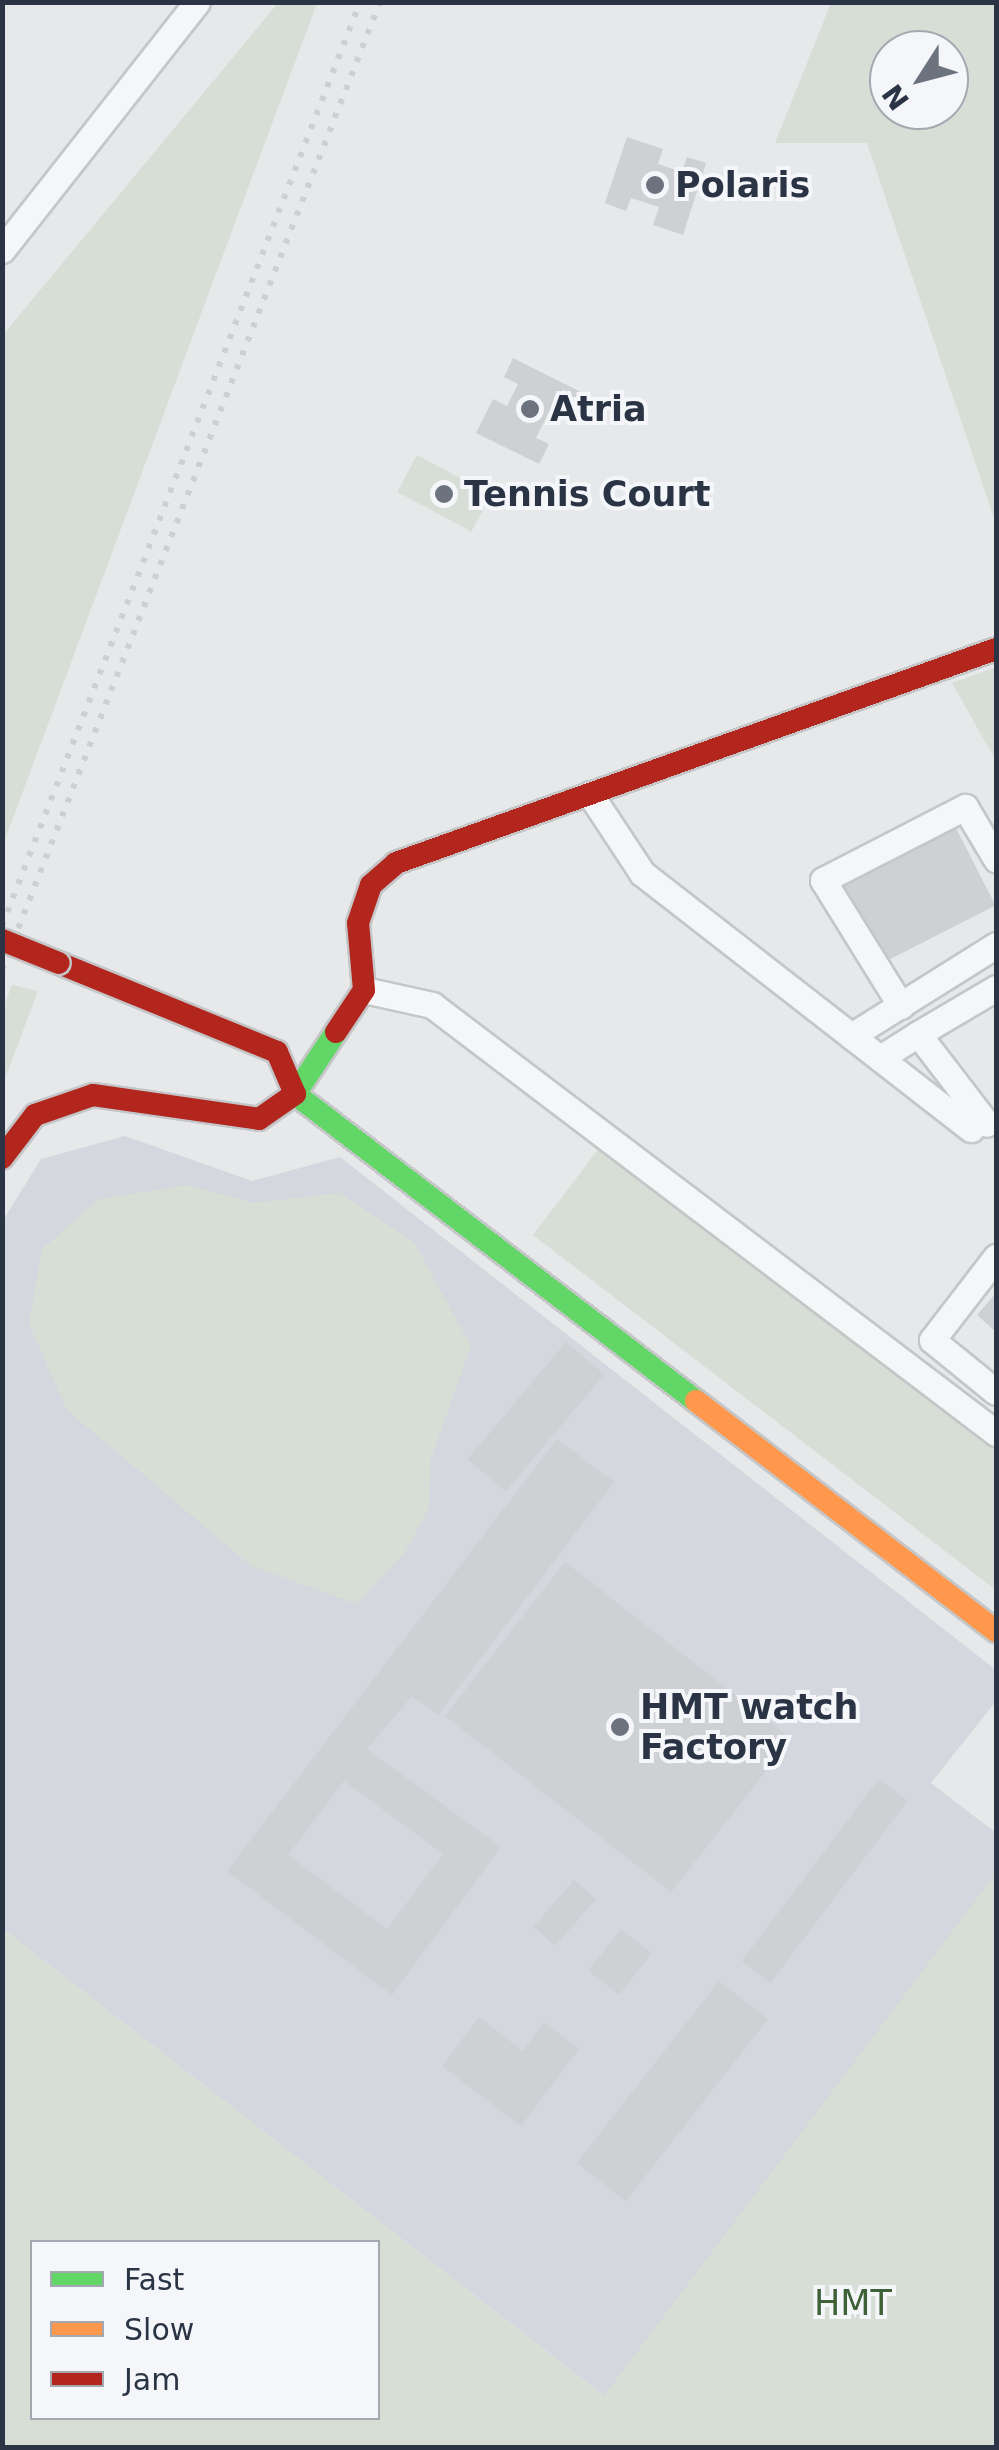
<!DOCTYPE html>
<style>
body{margin:0}
#map{position:relative;width:999px;height:2450px;overflow:hidden;background:#e6e8ea;font-family:"DejaVu Sans",sans-serif}
div>[style]{position:absolute}
.built>*{inset:0;background:#d4d7dd}
.green>*{inset:0;background:#d6ded6;transform-origin:0 0}
.building>*{inset:0;background:#ced0d3;transform-origin:0 0}
.roads{filter:drop-shadow(2px 0 #c4c6c8) drop-shadow(-2px 0 #c4c6c8) drop-shadow(0 2px #c4c6c8) drop-shadow(0 -2px #c4c6c8)}
.street>*{height:25px;margin:-12.5px;padding:0 12.5px;transform-origin:12.5px;border-radius:12.5px;background:#f5f6f7}
.fast>*{height:22px;margin:-11px;padding:0 11px;transform-origin:11px;border-radius:11px;background:#63d668}
.slow>*{height:22px;margin:-11px;padding:0 11px;transform-origin:11px;border-radius:11px;background:#ff974d}
.jam>*{height:22px;margin:-11px;padding:0 11px;transform-origin:11px;border-radius:11px;background:#b3261e}
.rail>*{height:6px;margin-top:-3px;transform-origin:0;background:repeating-linear-gradient(90deg,#cecfd2 0 5px,transparent 0 15px)}
.bridges{filter:drop-shadow(2px 0 #c4c6c8) drop-shadow(-2px 0 #c4c6c8) drop-shadow(0 2px #c4c6c8) drop-shadow(0 -2px #c4c6c8)}
.jam-bridge>*{height:22px;margin:-11px;padding:0 11px;transform-origin:11px;border-radius:11px;background:#b3261e}
.dots>*{width:28px;height:28px;translate:-50% -50%;box-sizing:border-box;border:5px solid #f4f6f9;border-radius:50%}
span{translate:-50% -50%;white-space:nowrap;text-align:center;line-height:1.15;-webkit-text-stroke:8px #f4f6f9;paint-order:stroke}
.poi-label{font-size:35px;color:#2b3445;font-weight:700}
.left{translate:0 -50%;text-align:left}
.park-label{font-size:35px;color:#3f6138}
.frame{position:absolute;inset:0;border:5px solid #2b3445;pointer-events:none}
.legend{position:absolute;left:30px;top:2240px;width:350px;height:180px;box-sizing:border-box;background:#f4f6f9;border:2px solid #a4a8b1;margin:0;padding:12px 18px;list-style:none;font-size:30px;color:#2b3445}
.legend li{display:flex;align-items:center;gap:20px;height:50px}
.legend b{width:50px;border:2px solid #a4a8b1}
.north{position:absolute;left:869px;top:30px;width:100px;height:100px;box-sizing:border-box;background:#f4f6f9;border:2px solid #a4a8b1;border-radius:50%;rotate:234deg;font-size:28px;font-weight:700;line-height:40px;text-align:center;color:#2b3445}
.north::after{content:'';display:block;margin:auto;width:35px;height:45px;background:#6c737f;clip-path:polygon(50% 0,100% 100%,50% 72%,0 100%)}
</style>
<div id="map">
<div class="built">
<div style="clip-path:polygon(125px 1136px,252px 1181px,340px 1157px,996px 1670px,996px 1701px,931px 1783px,996px 1833px,996px 2447px,670px 2447px,3px 1929px,2px 1222px,41px 1159px)"></div>
</div>
<div class="green">
<div style="clip-path:polygon(278px 3px,317px 3px,3px 845px,3px 335px)"></div>
<div style="clip-path:polygon(evenodd,831px 3px,996px 3px,996px 524px,867px 143px,775px 143px,831px 3px,949px 50px,949px 110px,889px 110px,889px 50px,949px 50px)"></div>
<div style="left:417px;top:455px;width:84px;height:42px;rotate:28deg"></div>
<div style="clip-path:polygon(996px 667px,996px 761px,952px 683px)"></div>
<div style="clip-path:polygon(12px 985px,38px 991px,3px 1084px,3px 1008px)"></div>
<div style="clip-path:polygon(603px 1143px,996px 1444px,996px 1590px,533px 1235px)"></div>
<div style="clip-path:polygon(189px 1185px,252px 1203px,339px 1193px,414px 1242px,471px 1346px,430px 1461px,429px 1508px,404px 1554px,356px 1604px,250px 1565px,67px 1410px,29px 1324px,42px 1249px,99px 1199px)"></div>
<div style="clip-path:polygon(evenodd,996px 1873px,996px 2447px,3px 2447px,3px 1929px,604px 2396px,996px 1873px,32px 2242px,378px 2242px,378px 2418px,32px 2418px,32px 2242px)"></div>
</div>
<div class="building">
<div style="clip-path:polygon(627px 137px,663px 149px,658px 164px,682px 172px,687px 157px,706px 163px,683px 235px,653px 225px,659px 207px,631px 198px,626px 211px,605px 203px)"></div>
<div style="clip-path:polygon(513px 358px,581px 392px,567px 420px,549px 412px,536px 438px,549px 444px,539px 464px,476px 433px,493px 399px,507px 406px,518px 384px,504px 377px)"></div>
<div style="left:956px;top:828px;width:87px;height:129px;rotate:63deg"></div>
<div style="clip-path:polygon(996px 1293px,996px 1332px,977px 1315px)"></div>
<div style="left:566px;top:1342px;width:50px;height:153px;rotate:40deg"></div>
<div style="clip-path:polygon(evenodd,557px 1439px,614px 1482px,438px 1715px,412px 1696px,367px 1749px,501px 1847px,392px 1995px,227px 1871px,557px 1439px,344px 1781px,443px 1854px,387px 1929px,288px 1855px,344px 1781px)"></div>
<div style="left:565px;top:1562px;width:287px;height:195px;rotate:38deg"></div>
<div style="left:879px;top:1779px;width:36px;height:228px;rotate:37deg"></div>
<div style="left:574px;top:1880px;width:29px;height:62px;rotate:41deg"></div>
<div style="left:621px;top:1929px;width:39px;height:53px;rotate:38deg"></div>
<div style="left:719px;top:1981px;width:62px;height:231px;rotate:38deg"></div>
<div style="clip-path:polygon(479px 2017px,523px 2051px,544px 2022px,579px 2049px,521px 2126px,442px 2066px)"></div>
</div>
<div class="roads">
<div class="street">
<div style="left:2px;top:250px;width:315px;rotate:-51.8deg"></div>
<div style="left:590px;top:794px;width:95px;rotate:56.6deg"></div>
<div style="left:642px;top:873px;width:417px;rotate:37.9deg"></div>
<div style="left:364px;top:990px;width:70px;rotate:12.4deg"></div>
<div style="left:432px;top:1005px;width:708px;rotate:37.19deg"></div>
<div style="left:901px;top:1006px;width:148px;rotate:-121.8deg"></div>
<div style="left:823px;top:880px;width:160px;rotate:-27.2deg"></div>
<div style="left:965px;top:807px;width:61px;rotate:59.2deg"></div>
<div style="left:918px;top:1034px;width:91px;rotate:-30.5deg"></div>
<div style="left:851px;top:1036px;width:171px;rotate:-32.1deg"></div>
<div style="left:880px;top:1058px;width:45px;rotate:-32.3deg"></div>
<div style="left:918px;top:1034px;width:113px;rotate:52.5deg"></div>
<div style="left:996px;top:1257px;width:105px;rotate:127.6deg"></div>
<div style="left:932px;top:1340px;width:82px;rotate:39.1deg"></div>
</div>
<div class="fast">
<div style="left:336px;top:1032px;width:74px;rotate:123.5deg"></div>
<div style="left:295px;top:1094px;width:505px;rotate:37.44deg"></div>
</div>
<div class="slow">
<div style="left:696px;top:1401px;width:378px;rotate:37.5deg"></div>
</div>
<div class="jam">
<div style="left:336px;top:1032px;width:50px;rotate:-56.3deg"></div>
<div style="left:364px;top:990px;width:67px;rotate:-95.1deg"></div>
<div style="left:358px;top:923px;width:40px;rotate:-71.1deg"></div>
<div style="left:371px;top:885px;width:33px;rotate:-41deg"></div>
<div style="left:396px;top:863px;width:637px;rotate:-19.63deg"></div>
<div style="left:2px;top:1158px;width:54px;rotate:-52.5deg"></div>
<div style="left:35px;top:1115px;width:61px;rotate:-19deg"></div>
<div style="left:93px;top:1095px;width:168px;rotate:8.2deg"></div>
<div style="left:259px;top:1119px;width:44px;rotate:-34.8deg"></div>
<div style="left:295px;top:1094px;width:46px;rotate:-113.2deg"></div>
<div style="left:277px;top:1052px;width:235px;rotate:-157.8deg"></div>
</div>
</div>
<div class="rail">
<div style="left:2px;top:926px;width:991px;rotate:-68.82deg"></div>
<div style="left:2px;top:970px;width:1039px;rotate:-68.67deg"></div>
</div>
<div class="bridges">
<div class="jam-bridge">
<div style="left:2px;top:940px;width:61px;rotate:22deg"></div>
</div>
</div>
<div class="dots">
<div style="left:655px;top:185px;background:#6c737f"></div>
<div style="left:530px;top:409px;background:#6c737f"></div>
<div style="left:444px;top:494px;background:#6c737f"></div>
<div style="left:620px;top:1727px;background:#6c737f"></div>
</div>
<div class="poi-label">
<span class="left" style="left:675px;top:185px">Polaris</span>
<span class="left" style="left:550px;top:409px">Atria</span>
<span class="left" style="left:464px;top:494px">Tennis Court</span>
<span class="left" style="left:640px;top:1727px">HMT watch<br>Factory</span>
</div>
<div class="park-label">
<span style="left:853px;top:2303px">HMT</span>
</div>
<div class="frame"></div>
<ul class="legend">
<li><b style="height:12px;background:#63d668"></b>Fast</li>
<li><b style="height:12px;background:#ff974d"></b>Slow</li>
<li><b style="height:12px;background:#b3261e"></b>Jam</li>
</ul>
<div class="north">N</div>
</div>
